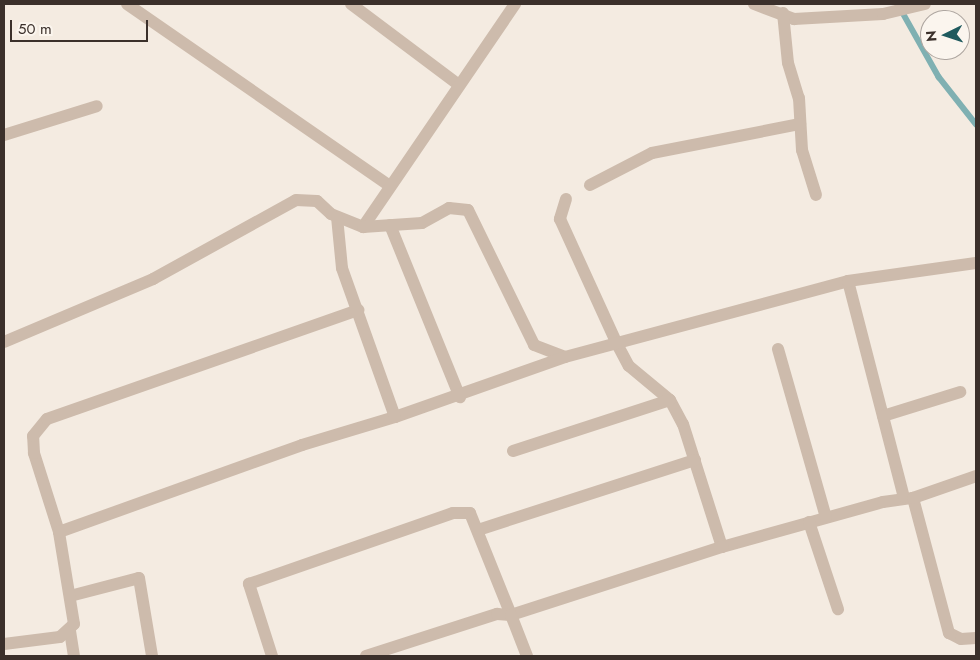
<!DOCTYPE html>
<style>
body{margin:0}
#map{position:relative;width:980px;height:660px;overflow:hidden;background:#f4ebe1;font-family:Jost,sans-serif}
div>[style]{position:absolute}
.stream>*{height:5.5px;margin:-2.75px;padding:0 2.75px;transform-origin:2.75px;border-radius:2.75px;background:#7fb0b2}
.street>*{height:12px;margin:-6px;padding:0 6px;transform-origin:6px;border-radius:6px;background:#cdbbac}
span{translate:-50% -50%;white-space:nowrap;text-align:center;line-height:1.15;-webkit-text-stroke:5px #fbf5ee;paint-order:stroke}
.frame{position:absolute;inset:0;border:5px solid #3b302b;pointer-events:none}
.north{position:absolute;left:920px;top:10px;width:50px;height:50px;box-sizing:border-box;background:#fbf5ee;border:1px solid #aea6a0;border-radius:50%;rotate:266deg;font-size:14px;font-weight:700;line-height:20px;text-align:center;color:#3b302b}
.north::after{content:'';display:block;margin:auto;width:18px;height:22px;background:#1f5a5e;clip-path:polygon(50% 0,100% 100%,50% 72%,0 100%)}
.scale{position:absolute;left:10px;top:20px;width:138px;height:22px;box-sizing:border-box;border:2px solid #3b302b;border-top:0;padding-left:6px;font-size:15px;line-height:18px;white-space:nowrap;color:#3b302b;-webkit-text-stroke:4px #fbf5ee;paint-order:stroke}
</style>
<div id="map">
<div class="stream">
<div style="left:898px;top:4px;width:84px;rotate:60.7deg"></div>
<div style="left:939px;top:77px;width:60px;rotate:51.8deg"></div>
</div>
<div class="street">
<div style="left:127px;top:4px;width:320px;rotate:34.7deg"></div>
<div style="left:351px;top:4px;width:135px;rotate:36.9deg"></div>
<div style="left:754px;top:4px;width:43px;rotate:20.6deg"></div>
<div style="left:794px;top:19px;width:89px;rotate:-3.2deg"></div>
<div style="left:883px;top:14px;width:43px;rotate:-13.4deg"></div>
<div style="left:783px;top:13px;width:50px;rotate:84.3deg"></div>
<div style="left:788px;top:63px;width:37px;rotate:73deg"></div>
<div style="left:799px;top:98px;width:52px;rotate:86.7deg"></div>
<div style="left:802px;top:150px;width:47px;rotate:72.7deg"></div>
<div style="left:4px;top:135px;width:97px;rotate:-17.3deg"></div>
<div style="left:590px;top:185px;width:70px;rotate:-27.3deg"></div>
<div style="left:652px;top:153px;width:151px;rotate:-11.1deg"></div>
<div style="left:566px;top:199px;width:21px;rotate:107deg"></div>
<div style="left:560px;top:219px;width:135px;rotate:65.5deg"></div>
<div style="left:616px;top:342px;width:27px;rotate:62deg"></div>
<div style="left:629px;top:366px;width:53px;rotate:39.7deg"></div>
<div style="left:670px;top:400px;width:27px;rotate:62deg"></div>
<div style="left:683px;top:424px;width:129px;rotate:72.4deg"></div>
<div style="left:722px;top:547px;width:167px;rotate:-15.6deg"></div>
<div style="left:883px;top:502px;width:30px;rotate:-8deg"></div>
<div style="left:913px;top:498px;width:140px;rotate:75.1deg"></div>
<div style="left:949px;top:633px;width:13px;rotate:27deg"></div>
<div style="left:961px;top:639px;width:15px;rotate:-4deg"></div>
<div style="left:390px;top:225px;width:186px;rotate:67.9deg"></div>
<div style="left:363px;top:227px;width:270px;rotate:-55.7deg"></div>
<div style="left:848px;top:281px;width:223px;rotate:75.5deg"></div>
<div style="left:4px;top:342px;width:162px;rotate:-22.9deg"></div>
<div style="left:153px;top:279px;width:163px;rotate:-28.9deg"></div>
<div style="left:296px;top:200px;width:21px;rotate:3deg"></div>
<div style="left:317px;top:201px;width:19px;rotate:43deg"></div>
<div style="left:331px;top:214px;width:35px;rotate:22deg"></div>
<div style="left:363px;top:227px;width:59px;rotate:-3.9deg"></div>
<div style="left:422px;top:223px;width:31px;rotate:-29deg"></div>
<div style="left:449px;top:208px;width:19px;rotate:6deg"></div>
<div style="left:468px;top:210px;width:150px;rotate:63.9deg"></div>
<div style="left:534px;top:345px;width:33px;rotate:21deg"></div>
<div style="left:565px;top:357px;width:293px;rotate:-15deg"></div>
<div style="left:848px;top:281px;width:129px;rotate:-8deg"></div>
<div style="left:778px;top:349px;width:175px;rotate:74.1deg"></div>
<div style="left:883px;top:416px;width:81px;rotate:-17.3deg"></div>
<div style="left:395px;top:417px;width:180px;rotate:-19.4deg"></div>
<div style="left:513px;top:451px;width:165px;rotate:-18deg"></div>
<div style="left:913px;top:498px;width:67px;rotate:-19.2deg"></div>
<div style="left:809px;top:522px;width:92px;rotate:71.6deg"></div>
<div style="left:478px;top:530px;width:228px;rotate:-17.9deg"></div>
<div style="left:59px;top:532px;width:83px;rotate:-107.6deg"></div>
<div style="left:34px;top:453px;width:17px;rotate:-93deg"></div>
<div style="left:33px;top:436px;width:22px;rotate:-51deg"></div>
<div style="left:47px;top:419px;width:330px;rotate:-19.3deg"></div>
<div style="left:70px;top:596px;width:71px;rotate:-14.6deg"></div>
<div style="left:139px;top:578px;width:79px;rotate:80.5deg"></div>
<div style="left:70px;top:631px;width:25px;rotate:81deg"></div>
<div style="left:4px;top:644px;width:56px;rotate:-7.1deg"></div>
<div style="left:60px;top:637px;width:19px;rotate:-43deg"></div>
<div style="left:74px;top:624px;width:93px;rotate:-99.3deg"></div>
<div style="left:59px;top:532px;width:258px;rotate:-19.7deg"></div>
<div style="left:302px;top:445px;width:97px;rotate:-16.8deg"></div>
<div style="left:395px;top:417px;width:158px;rotate:-109.6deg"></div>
<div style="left:342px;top:268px;width:51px;rotate:-95.6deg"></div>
<div style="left:272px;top:656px;width:76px;rotate:-107.7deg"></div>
<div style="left:249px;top:584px;width:216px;rotate:-19.2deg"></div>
<div style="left:453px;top:513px;width:17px"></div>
<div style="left:470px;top:513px;width:110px;rotate:68.1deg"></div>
<div style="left:511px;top:615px;width:222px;rotate:-17.9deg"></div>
<div style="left:366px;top:656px;width:138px;rotate:-17.8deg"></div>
<div style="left:497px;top:614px;width:14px;rotate:4deg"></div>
<div style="left:511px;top:615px;width:44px;rotate:68.7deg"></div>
</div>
<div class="frame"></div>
<div class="north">N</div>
<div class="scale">50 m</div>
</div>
